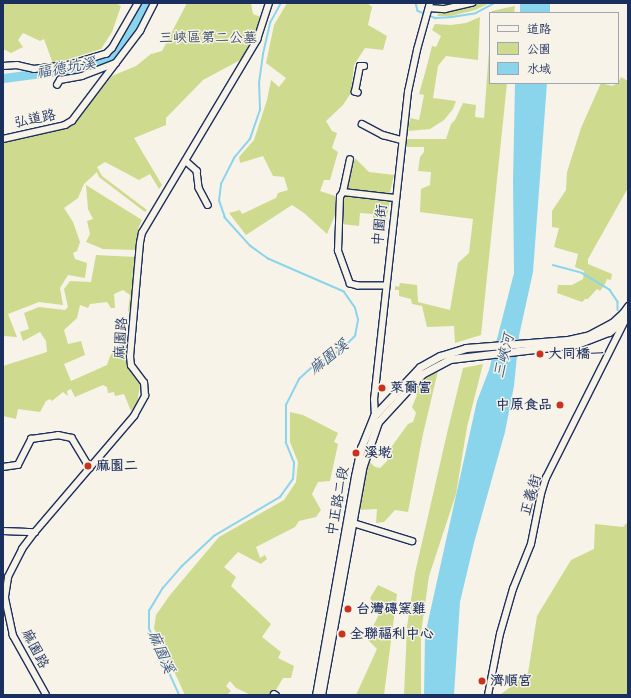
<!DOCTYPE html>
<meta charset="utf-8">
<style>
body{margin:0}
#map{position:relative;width:631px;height:698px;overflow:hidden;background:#f7f3e8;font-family:"Comic Neue","LXGW WenKai TC",sans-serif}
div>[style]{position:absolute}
.green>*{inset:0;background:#ceda8d}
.water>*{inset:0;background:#8bd5ec;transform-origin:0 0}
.stream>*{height:1.5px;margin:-0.75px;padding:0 0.75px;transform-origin:0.75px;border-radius:0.75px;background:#8bd5ec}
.river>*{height:9px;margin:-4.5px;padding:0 4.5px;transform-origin:4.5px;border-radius:4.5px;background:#8bd5ec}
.roads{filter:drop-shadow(1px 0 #1b2f5e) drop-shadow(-1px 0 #1b2f5e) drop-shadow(0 1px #1b2f5e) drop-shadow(0 -1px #1b2f5e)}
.minor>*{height:5.5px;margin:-2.75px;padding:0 2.75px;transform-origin:2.75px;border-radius:2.75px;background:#f7f3e8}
.major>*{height:7px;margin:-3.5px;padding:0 3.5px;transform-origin:3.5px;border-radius:3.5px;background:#f7f3e8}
.dots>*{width:11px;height:11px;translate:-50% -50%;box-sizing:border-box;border:2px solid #f7f3e8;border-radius:50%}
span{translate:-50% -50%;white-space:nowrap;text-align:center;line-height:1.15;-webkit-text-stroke:3px #f7f3e8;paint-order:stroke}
.park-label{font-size:14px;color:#3f5167}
.street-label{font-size:14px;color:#1b2f5e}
.poi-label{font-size:14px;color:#1b2f5e;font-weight:700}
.left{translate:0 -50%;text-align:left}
.right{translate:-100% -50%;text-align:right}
.water-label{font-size:15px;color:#375882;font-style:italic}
.frame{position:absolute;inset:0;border:4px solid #1b2f5e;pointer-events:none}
.legend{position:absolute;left:489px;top:12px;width:130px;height:72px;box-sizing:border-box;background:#f7f3e8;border:1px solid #9fa5b1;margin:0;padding:5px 7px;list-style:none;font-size:12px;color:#1b2f5e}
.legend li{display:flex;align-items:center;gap:8px;height:20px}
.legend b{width:20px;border:1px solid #9fa5b1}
</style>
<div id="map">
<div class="green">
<div style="clip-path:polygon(3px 3px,115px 3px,121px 6px,112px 32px,101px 49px,53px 64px,44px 39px,40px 41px,23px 33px,18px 40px,23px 47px,11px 53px,3px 49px,4px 39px,3px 37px)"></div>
<div style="clip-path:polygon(187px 3px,251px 3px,253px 14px,261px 17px,257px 34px,244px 58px,203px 80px,166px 118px,166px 125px,134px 138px,162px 185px,159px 189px,150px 174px,139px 180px,105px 162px,97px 167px,102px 176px,147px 210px,145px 212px,99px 177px,97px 172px,84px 184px,78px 198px,64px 208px,73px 222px,80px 242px,77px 251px,73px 253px,75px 259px,87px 263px,85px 278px,68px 275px,60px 288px,63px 305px,39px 302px,8px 314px,17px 337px,3px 336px,3px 143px,14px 138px,46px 133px,72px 126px,112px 76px,136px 66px,151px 54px,162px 51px)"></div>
<div style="clip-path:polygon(287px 3px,367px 3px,372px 7px,368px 25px,387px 36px,383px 50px,365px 48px,354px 65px,351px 93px,343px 105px,326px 121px,332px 131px,337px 133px,332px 148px,338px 152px,330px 180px,324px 180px,320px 191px,335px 196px,335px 215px,327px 234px,304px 213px,292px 205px,246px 235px,229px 213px,240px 210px,242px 214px,276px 198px,278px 193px,288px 190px,284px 177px,273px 176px,263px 156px,240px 163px,239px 157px,254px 140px,267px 100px,271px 80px,279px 87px,286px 78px,266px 63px,274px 25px)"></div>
<div style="clip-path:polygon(434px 3px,490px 3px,475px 10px,451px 16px,437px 16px,441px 7px,433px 5px)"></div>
<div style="clip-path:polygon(515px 6px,514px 13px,492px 13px,492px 11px)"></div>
<div style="clip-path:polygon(480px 17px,478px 60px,446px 56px,438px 66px,433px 98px,456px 101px,453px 109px,444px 120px,430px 129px,408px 131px,410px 118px,419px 120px,424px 95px,419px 94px,428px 62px,432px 46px,436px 47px,441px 36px,432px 30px,435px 24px,451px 25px,466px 23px)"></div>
<div style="clip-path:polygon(490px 37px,490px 83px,507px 83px,481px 335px,455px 343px,454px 326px,427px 327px,422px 306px,412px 304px,411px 299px,399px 296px,399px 290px,395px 290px,395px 286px,399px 287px,400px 283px,417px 285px,418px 302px,450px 310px,458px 263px,469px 253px,473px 219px,420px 212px,421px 189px,430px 185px,431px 172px,418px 171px,420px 157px,424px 152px,424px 147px,406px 147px,407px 139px,446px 139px,451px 124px,455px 120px,463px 103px,476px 105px,475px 117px,484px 118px)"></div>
<div style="clip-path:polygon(621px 77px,628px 81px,628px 188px,588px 259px,588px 264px,612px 274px,611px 280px,607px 279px,605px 284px,600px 291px,597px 289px,588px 299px,585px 299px,582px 302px,557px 293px,558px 285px,572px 285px,583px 279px,584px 271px,575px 267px,578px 254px,554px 247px,559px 228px,552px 227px,552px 211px,566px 190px,567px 172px,581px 128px,601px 83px,612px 86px,618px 83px)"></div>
<div style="clip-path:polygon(355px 158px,369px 172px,394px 175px,389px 196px,347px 190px)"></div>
<div style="clip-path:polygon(86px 185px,142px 220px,138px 229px,136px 250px,103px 249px,86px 242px,90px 234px,87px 221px,93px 219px,88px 209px)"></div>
<div style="clip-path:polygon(344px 196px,390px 200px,386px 222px,373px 221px,373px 214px,360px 213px,359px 226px,341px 224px)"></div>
<div style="clip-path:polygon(96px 255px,135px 257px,131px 312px,128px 311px,130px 295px,123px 290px,114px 294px,115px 308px,111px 308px,107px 302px,90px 304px,88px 308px,80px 305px,77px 318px,64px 330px,68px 344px,81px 341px,85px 355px,64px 364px,71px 381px,107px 365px,110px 356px,123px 340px,127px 345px,127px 367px,140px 385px,137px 404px,131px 411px,124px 394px,115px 396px,114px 392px,108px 393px,107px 387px,103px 385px,75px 397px,71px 389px,67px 391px,68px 396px,63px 392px,52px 401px,50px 399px,46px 401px,40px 412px,18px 409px,16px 419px,3px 416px,3px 366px,47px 352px,46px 341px,40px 332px,23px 341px,20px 332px,29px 329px,24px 313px,39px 307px,65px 310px,68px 307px,64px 289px,70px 281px,91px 282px)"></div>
<div style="clip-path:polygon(483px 364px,467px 427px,456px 494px,429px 576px,421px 633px,421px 695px,404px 695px,407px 627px,415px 573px,448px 429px,463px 368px)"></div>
<div style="clip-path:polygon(438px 371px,423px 434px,408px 512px,395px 510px,384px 522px,376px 523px,377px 509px,359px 510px,369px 461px,375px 467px,380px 468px,387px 461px,388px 456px,381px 457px,384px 451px,387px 453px,408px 424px,413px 422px,416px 413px,412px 407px,417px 395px,414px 390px,428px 377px)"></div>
<div style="clip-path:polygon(290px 412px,303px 415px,338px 433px,334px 442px,338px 444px,330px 481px,318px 482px,312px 494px,321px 510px,316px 517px,299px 521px,295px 527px,256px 547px,260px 558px,265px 555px,267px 559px,261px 564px,238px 552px,224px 567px,236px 577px,231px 586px,271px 624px,262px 637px,281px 652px,278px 658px,294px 666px,291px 678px,283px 678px,273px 695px,251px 695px,236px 688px,230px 681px,226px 686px,231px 691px,227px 695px,185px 695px,154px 628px,156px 615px,170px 595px,219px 537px,284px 500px,296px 482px,298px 462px,290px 442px)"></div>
<div style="clip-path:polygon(628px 522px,628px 695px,500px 695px,528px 673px,537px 616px,571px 560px,594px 549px,595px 524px,623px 527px)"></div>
<div style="clip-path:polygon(378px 585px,397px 594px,384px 695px,356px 695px,377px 649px,367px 639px,380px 612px,370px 598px)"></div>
</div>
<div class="water">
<div style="left:520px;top:3px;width:30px;height:10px"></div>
<div style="clip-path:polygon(515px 83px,547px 83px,533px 272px,519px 336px,514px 386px,505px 432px,474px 543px,460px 602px,454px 695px,424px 695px,425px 635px,477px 401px,489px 370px,514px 273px,513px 182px)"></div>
</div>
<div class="stream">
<div style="left:416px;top:3px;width:8px;rotate:76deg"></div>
<div style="left:418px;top:11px;width:9px;rotate:21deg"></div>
<div style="left:429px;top:15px;width:7px;rotate:27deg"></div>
<div style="left:435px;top:18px;width:17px;rotate:-3deg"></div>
<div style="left:452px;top:17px;width:24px;rotate:-9deg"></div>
<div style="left:476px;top:13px;width:21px;rotate:-28deg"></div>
<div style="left:553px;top:265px;width:30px;rotate:15deg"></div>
<div style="left:582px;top:273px;width:33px;rotate:31deg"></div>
<div style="left:610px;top:290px;width:14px;rotate:56deg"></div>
<div style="left:618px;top:302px;width:8px;rotate:90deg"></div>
<div style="left:179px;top:695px;width:72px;rotate:-114.4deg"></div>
<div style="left:149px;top:629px;width:18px;rotate:-90deg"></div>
<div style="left:149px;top:611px;width:27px;rotate:-59deg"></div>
<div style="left:163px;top:588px;width:28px;rotate:-49deg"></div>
<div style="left:181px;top:567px;width:45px;rotate:-43.2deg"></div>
<div style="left:214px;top:536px;width:77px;rotate:-30.6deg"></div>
<div style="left:280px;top:497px;width:22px;rotate:-54deg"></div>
<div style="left:293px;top:479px;width:16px;rotate:-86deg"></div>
<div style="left:294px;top:463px;width:22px;rotate:-112deg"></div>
<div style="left:286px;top:443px;width:38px;rotate:-90deg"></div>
<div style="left:286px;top:405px;width:29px;rotate:-63deg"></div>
<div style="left:299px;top:379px;width:15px;rotate:-42deg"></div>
<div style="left:310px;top:369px;width:36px;rotate:-32deg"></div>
<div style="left:341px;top:350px;width:20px;rotate:-45deg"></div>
<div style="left:355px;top:336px;width:16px;rotate:-79deg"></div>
<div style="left:358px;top:320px;width:12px;rotate:-104deg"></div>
<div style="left:355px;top:308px;width:19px;rotate:-125deg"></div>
<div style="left:344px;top:292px;width:83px;rotate:-156.5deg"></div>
<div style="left:268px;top:259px;width:22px;rotate:-144deg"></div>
<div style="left:250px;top:246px;width:38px;rotate:-132deg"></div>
<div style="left:225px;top:218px;width:18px;rotate:-109deg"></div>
<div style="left:219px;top:201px;width:17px;rotate:-83deg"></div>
<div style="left:221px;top:184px;width:29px;rotate:-63deg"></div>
<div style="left:234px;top:158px;width:25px;rotate:-50deg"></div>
<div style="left:250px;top:139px;width:31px;rotate:-71deg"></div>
<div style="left:260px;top:110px;width:27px;rotate:-92deg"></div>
<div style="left:259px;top:83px;width:29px;rotate:-82deg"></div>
<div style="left:263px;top:54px;width:32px;rotate:-77deg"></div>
<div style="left:270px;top:23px;width:23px;rotate:-61deg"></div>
</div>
<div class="river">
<div style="left:3px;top:78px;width:93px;rotate:-7.4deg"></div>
<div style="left:95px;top:66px;width:23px;rotate:-29deg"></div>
<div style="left:115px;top:55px;width:61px;rotate:-59.2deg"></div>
</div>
<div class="roads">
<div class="minor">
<div style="left:429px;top:8px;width:16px;rotate:4deg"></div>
<div style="left:445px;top:9px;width:28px;rotate:-13deg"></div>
<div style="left:3px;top:66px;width:14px;rotate:-4deg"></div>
<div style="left:17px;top:65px;width:17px;rotate:13deg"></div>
<div style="left:34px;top:69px;width:35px;rotate:-7deg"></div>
<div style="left:69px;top:65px;width:39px;rotate:-17deg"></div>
<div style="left:106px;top:54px;width:8px;rotate:-45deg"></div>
<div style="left:112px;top:48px;width:52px;rotate:-60deg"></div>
<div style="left:57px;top:85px;width:6px;rotate:-59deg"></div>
<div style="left:60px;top:80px;width:22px;rotate:-10deg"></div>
<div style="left:82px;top:76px;width:36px;rotate:-21deg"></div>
<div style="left:358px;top:93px;width:3px;rotate:-162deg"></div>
<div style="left:355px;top:92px;width:26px;rotate:-79deg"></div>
<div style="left:360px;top:66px;width:4px"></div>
<div style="left:362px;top:124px;width:24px;rotate:28deg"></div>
<div style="left:383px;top:135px;width:20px;rotate:15deg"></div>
<div style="left:3px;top:139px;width:64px;rotate:-12.7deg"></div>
<div style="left:65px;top:125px;width:8px;rotate:-30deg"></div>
<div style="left:72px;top:121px;width:113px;rotate:-52.9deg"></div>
<div style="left:140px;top:31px;width:31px;rotate:-63deg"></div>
<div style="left:186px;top:161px;width:15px;rotate:42deg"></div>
<div style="left:197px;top:171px;width:17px;rotate:83deg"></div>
<div style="left:199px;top:188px;width:19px;rotate:62deg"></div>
<div style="left:343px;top:192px;width:33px;rotate:-78deg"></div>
<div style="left:386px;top:286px;width:28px;rotate:180deg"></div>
<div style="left:358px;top:286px;width:8px;rotate:-166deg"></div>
<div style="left:350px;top:284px;width:35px;rotate:-110deg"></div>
<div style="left:338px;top:251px;width:54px;rotate:-87.9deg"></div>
<div style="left:340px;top:197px;width:6px;rotate:-59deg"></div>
<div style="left:343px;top:192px;width:52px;rotate:6.6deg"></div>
<div style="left:375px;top:417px;width:17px;rotate:-93deg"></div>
<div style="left:374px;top:400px;width:310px;rotate:-83.7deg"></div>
<div style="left:408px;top:92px;width:43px;rotate:-77.9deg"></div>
<div style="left:417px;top:50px;width:49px;rotate:-74.5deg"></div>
<div style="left:3px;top:467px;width:15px;rotate:-8deg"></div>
<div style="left:18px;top:465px;width:29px;rotate:-63deg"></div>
<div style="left:31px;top:439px;width:27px;rotate:-8deg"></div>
<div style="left:58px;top:435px;width:14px;rotate:12deg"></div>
<div style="left:72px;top:438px;width:35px;rotate:59deg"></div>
<div style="left:353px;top:523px;width:62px;rotate:17deg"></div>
<div style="left:3px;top:531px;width:32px;rotate:2deg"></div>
<div style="left:274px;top:694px;width:2px;rotate:27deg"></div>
<div style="left:46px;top:695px;width:68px;rotate:-119.2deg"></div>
<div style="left:13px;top:636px;width:40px;rotate:-102deg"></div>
<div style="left:5px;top:597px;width:20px;rotate:-81deg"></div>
<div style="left:8px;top:577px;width:31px;rotate:-63deg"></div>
<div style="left:22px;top:549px;width:21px;rotate:-53deg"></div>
<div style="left:35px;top:532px;width:153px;rotate:-49.5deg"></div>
<div style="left:134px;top:416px;width:23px;rotate:-61deg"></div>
<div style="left:145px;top:396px;width:13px;rotate:-94deg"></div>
<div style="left:144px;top:383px;width:21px;rotate:-127deg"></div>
<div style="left:131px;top:366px;width:9px;rotate:-96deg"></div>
<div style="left:130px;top:357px;width:114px;rotate:-85deg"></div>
<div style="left:140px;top:243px;width:10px;rotate:-79deg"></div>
<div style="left:142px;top:233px;width:225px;rotate:-59.2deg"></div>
<div style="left:257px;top:40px;width:39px;rotate:-72deg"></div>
<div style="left:488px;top:695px;width:62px;rotate:-78.9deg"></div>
<div style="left:500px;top:634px;width:47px;rotate:-73.9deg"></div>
<div style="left:513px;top:589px;width:48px;rotate:-68.2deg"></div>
<div style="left:531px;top:544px;width:51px;rotate:-78.7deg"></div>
<div style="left:541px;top:494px;width:17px;rotate:-73deg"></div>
<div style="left:546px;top:478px;width:178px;rotate:-63.3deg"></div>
</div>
<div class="major">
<div style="left:316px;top:695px;width:222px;rotate:-79.9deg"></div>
<div style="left:355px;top:476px;width:29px;rotate:-78deg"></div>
<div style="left:361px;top:448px;width:35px;rotate:-68deg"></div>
<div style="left:374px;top:416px;width:67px;rotate:-46.8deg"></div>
<div style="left:420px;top:367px;width:23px;rotate:-29deg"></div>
<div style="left:440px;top:356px;width:27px;rotate:-17deg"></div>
<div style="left:466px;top:348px;width:102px;rotate:-4.5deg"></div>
<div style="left:568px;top:340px;width:22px;rotate:-13deg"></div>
<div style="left:589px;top:335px;width:26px;rotate:-28deg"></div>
<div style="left:612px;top:323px;width:15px;rotate:-42deg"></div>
<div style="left:623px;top:313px;width:9px;rotate:-54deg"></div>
<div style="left:321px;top:695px;width:234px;rotate:-79.7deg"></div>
<div style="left:363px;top:465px;width:46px;rotate:-70.8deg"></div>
<div style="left:378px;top:422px;width:65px;rotate:-47.5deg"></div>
<div style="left:422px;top:374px;width:32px;rotate:-28deg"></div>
<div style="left:450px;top:359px;width:128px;rotate:-6.7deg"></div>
<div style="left:577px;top:344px;width:34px;rotate:-21deg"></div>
<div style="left:609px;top:332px;width:25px;rotate:-40deg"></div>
</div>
</div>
<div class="dots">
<div style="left:540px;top:354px;background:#c8321e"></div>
<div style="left:382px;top:388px;background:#c8321e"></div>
<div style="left:560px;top:405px;background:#c8321e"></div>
<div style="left:356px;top:453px;background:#c8321e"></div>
<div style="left:88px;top:466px;background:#c8321e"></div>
<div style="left:348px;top:609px;background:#c8321e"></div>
<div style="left:342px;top:634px;background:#c8321e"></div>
<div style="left:482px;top:681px;background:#c8321e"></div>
</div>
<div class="park-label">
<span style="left:208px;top:38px">三峽區第二公墓</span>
</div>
<div class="street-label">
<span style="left:35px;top:119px;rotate:-12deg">弘道路</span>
<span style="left:380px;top:225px;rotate:-84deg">中園街</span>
<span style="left:121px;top:338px;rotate:-86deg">麻園路</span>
<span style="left:531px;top:495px;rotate:-74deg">正義街</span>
<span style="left:338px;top:501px;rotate:-80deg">中正路二段</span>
<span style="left:35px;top:649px;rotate:63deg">麻園路</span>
</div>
<div class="poi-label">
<span class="left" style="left:548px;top:354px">大同橋一</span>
<span class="left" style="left:390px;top:388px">萊爾富</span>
<span class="right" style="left:552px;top:405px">中原食品</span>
<span class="left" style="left:364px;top:453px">溪墘</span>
<span class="left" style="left:96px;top:466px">麻園二</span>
<span class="left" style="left:356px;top:609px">台灣磚窯雞</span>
<span class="left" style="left:350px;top:634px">全聯福利中心</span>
<span class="left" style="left:490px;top:681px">濟順宮</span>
</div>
<div class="water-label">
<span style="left:66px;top:68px;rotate:-10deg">福德坑溪</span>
<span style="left:504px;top:356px;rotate:-76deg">三峽河</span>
<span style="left:329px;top:357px;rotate:-38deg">麻園溪</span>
<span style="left:161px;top:652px;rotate:67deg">麻園溪</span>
</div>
<div class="frame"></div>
<ul class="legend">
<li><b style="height:5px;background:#f7f3e8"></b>道路</li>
<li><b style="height:11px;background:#ceda8d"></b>公園</li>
<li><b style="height:11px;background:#8bd5ec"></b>水域</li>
</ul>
</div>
